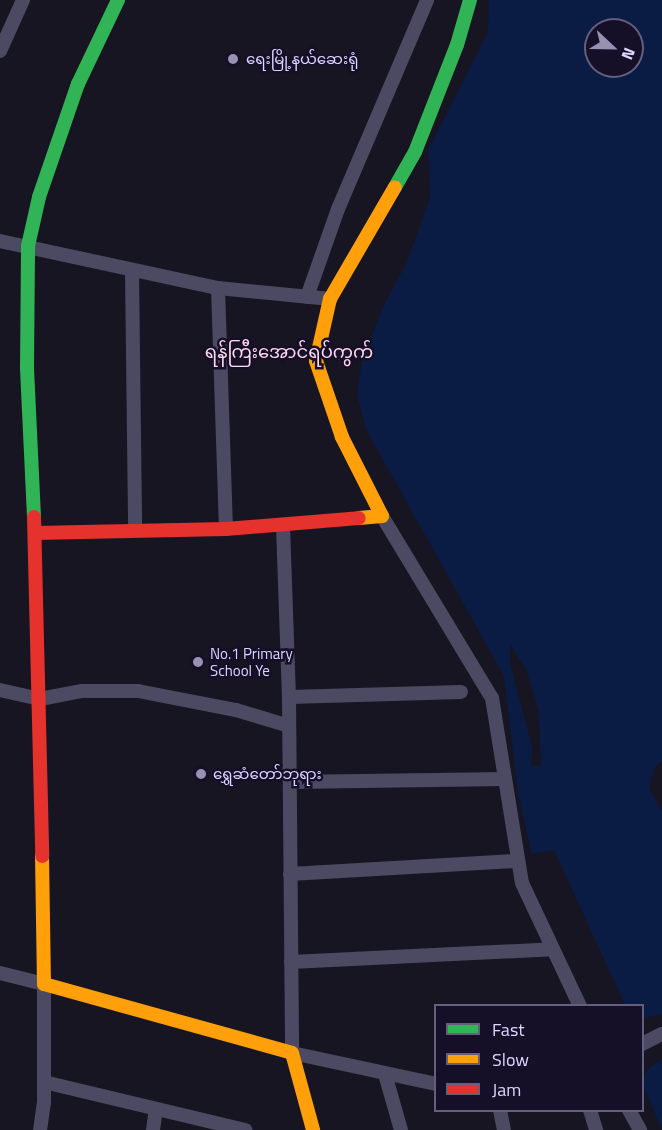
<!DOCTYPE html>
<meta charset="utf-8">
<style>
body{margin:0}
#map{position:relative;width:662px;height:1130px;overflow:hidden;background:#181522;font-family:"Titillium Web","Noto Sans Myanmar",sans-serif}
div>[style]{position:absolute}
.water>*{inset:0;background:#0b1c44}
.pier>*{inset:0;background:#181522}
.street>*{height:14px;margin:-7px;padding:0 7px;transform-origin:7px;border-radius:7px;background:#4c4a63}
.fast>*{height:14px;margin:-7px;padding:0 7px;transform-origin:7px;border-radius:7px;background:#30b455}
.slow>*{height:14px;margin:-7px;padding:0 7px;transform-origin:7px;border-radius:7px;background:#ff9f0a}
.jam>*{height:14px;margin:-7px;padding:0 7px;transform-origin:7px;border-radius:7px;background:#e5322d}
.dots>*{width:16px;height:16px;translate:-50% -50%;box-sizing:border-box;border:3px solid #150f28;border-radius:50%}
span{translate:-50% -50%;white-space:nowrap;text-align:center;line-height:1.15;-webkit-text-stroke:5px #150f28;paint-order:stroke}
.poi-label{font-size:15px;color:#ddd6ff}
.left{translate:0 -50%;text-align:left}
.quarter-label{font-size:18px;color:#ffd8ef}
.legend{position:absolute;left:434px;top:1004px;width:210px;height:108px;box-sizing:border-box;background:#150f28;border:2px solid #655f7e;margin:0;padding:8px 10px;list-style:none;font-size:18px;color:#ddd6ff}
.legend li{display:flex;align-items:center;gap:12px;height:30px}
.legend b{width:30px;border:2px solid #655f7e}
.north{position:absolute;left:584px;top:18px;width:60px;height:60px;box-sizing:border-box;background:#150f28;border:2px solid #655f7e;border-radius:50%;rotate:112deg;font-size:16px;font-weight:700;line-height:24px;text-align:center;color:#ddd6ff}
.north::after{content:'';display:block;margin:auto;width:21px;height:27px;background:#9892b2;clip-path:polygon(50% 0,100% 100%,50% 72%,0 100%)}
</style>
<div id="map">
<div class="water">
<div style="clip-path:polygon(evenodd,489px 0,662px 0,662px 1014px,643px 1018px,642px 1006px,625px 1005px,554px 850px,532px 854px,518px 794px,504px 676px,366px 429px,357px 395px,362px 360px,384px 305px,407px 262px,430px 198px,428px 150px,488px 32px,489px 0,596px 30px,632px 30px,632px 66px,596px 66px,596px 30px,489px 0,510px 644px,527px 671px,539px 712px,541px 766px,531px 766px,532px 747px,510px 663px,510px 644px)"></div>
<div style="clip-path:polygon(662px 1059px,662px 1130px,644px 1088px,644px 1079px,647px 1070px)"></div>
</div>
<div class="pier">
<div style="clip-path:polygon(662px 760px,662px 811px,649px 789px,654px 768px)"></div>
</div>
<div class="street">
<div style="left:0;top:51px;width:56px;rotate:-65.7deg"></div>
<div style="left:0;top:241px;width:223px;rotate:12.2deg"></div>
<div style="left:218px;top:288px;width:113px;rotate:5.6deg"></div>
<div style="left:132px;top:272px;width:258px;rotate:89.3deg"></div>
<div style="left:218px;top:288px;width:241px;rotate:88.1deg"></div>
<div style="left:307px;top:297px;width:93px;rotate:-70.6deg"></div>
<div style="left:338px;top:209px;width:227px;rotate:-66.9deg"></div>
<div style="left:382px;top:516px;width:213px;rotate:58.9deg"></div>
<div style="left:492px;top:698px;width:187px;rotate:80.8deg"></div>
<div style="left:522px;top:883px;width:136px;rotate:64.8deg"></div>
<div style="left:283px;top:526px;width:171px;rotate:88deg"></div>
<div style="left:289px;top:697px;width:356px;rotate:89.5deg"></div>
<div style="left:292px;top:1053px;width:147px;rotate:12.1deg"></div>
<div style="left:0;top:690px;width:41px;rotate:12.7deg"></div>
<div style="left:40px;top:699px;width:43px;rotate:-10.8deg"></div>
<div style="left:82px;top:691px;width:56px"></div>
<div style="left:138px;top:691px;width:100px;rotate:11deg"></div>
<div style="left:236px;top:710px;width:55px;rotate:16.8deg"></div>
<div style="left:289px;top:697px;width:172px;rotate:-1.7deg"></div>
<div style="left:290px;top:782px;width:215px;rotate:-0.8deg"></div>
<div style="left:290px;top:874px;width:228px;rotate:-3.3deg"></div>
<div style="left:291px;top:962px;width:262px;rotate:-2.8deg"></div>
<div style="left:0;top:973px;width:45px;rotate:14deg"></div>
<div style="left:44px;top:984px;width:118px;rotate:90deg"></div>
<div style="left:44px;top:1102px;width:28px;rotate:98deg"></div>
<div style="left:642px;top:1044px;width:22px;rotate:-27deg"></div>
<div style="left:385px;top:1074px;width:58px;rotate:74.1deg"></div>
<div style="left:44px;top:1082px;width:207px;rotate:13.4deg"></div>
<div style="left:500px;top:1110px;width:20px;rotate:79deg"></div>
<div style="left:590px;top:1110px;width:21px;rotate:73deg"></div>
<div style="left:629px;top:1110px;width:23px;rotate:61deg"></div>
<div style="left:153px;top:1130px;width:21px;rotate:-82deg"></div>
</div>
<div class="fast">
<div style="left:395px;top:187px;width:40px;rotate:-60.3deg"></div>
<div style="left:415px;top:152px;width:115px;rotate:-68.6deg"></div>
<div style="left:457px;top:45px;width:47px;rotate:-73.9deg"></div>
<div style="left:34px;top:517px;width:150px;rotate:-92.7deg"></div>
<div style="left:27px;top:367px;width:121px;rotate:-89.5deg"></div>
<div style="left:28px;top:246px;width:50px;rotate:-77.3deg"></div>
<div style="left:39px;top:197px;width:120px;rotate:-71deg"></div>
<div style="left:78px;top:84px;width:93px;rotate:-64.5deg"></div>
</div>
<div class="slow">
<div style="left:359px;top:518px;width:23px;rotate:-5deg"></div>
<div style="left:382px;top:516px;width:89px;rotate:-116.9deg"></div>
<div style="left:342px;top:437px;width:80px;rotate:-108.9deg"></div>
<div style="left:316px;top:361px;width:64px;rotate:-77.3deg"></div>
<div style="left:330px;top:299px;width:129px;rotate:-59.9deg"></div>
<div style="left:42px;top:856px;width:128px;rotate:89.1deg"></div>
<div style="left:44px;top:984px;width:257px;rotate:15.5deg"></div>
<div style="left:292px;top:1053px;width:80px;rotate:74.7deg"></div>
</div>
<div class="jam">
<div style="left:34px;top:517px;width:339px;rotate:88.6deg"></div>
<div style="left:35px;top:533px;width:191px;rotate:-1.2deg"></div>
<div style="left:226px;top:529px;width:133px;rotate:-4.7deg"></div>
</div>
<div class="dots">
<div style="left:233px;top:59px;background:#9892b2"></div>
<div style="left:198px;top:662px;background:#9892b2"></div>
<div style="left:201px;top:774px;background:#9892b2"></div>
</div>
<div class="poi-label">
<span class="left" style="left:246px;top:59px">ရေးမြို့နယ်ဆေးရုံ</span>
<span class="left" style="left:210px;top:662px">No.1 Primary<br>School Ye</span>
<span class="left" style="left:213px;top:774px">ရွှေဆံတော်ဘုရား</span>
</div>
<div class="quarter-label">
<span style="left:289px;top:352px">ရန်ကြီးအောင်ရပ်ကွက်</span>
</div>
<ul class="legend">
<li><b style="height:8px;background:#30b455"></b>Fast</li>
<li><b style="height:8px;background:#ff9f0a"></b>Slow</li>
<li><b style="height:8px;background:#e5322d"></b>Jam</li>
</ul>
<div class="north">N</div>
</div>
